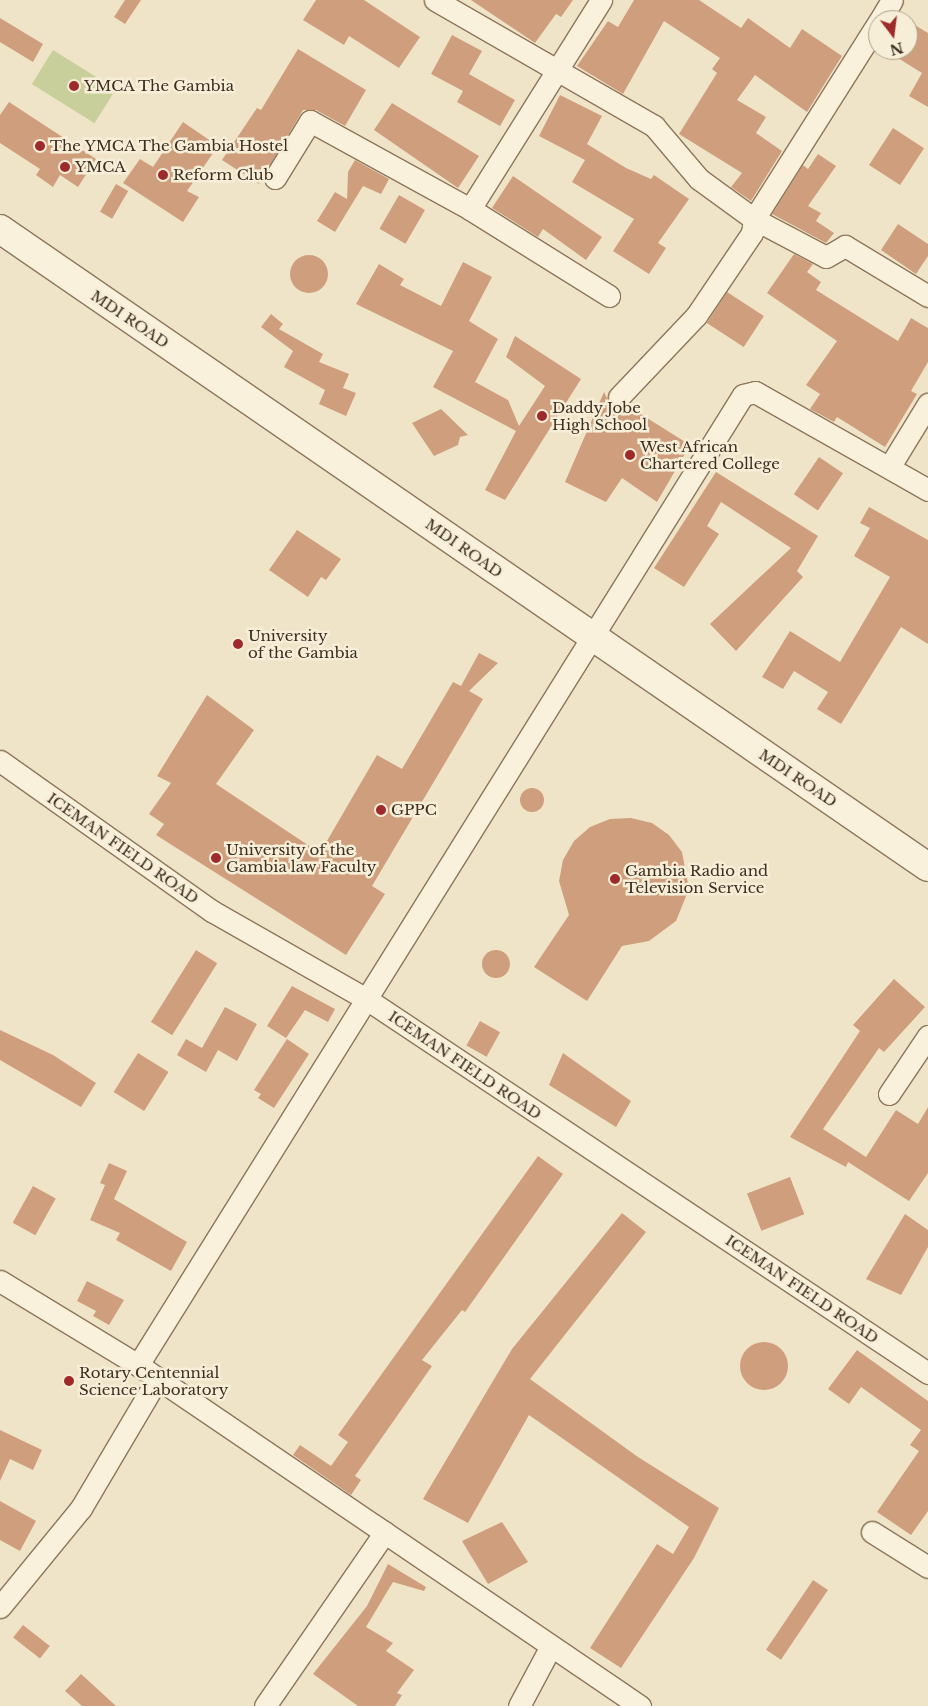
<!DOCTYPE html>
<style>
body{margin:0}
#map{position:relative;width:928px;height:1706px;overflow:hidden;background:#f0e4c8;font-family:"Libre Baskerville",serif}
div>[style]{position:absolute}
.green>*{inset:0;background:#c9cf9b;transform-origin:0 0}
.building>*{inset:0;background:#cf9f7d;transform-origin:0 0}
.round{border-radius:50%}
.roads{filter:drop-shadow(1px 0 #8d765c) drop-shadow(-1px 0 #8d765c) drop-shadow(0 1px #8d765c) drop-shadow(0 -1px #8d765c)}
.minor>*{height:21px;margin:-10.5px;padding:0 10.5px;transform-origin:10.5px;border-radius:10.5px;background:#faf1dc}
.tertiary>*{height:28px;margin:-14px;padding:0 14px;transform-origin:14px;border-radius:14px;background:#faf1dc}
.dots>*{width:14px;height:14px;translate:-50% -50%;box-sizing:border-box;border:2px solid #f7eed8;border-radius:50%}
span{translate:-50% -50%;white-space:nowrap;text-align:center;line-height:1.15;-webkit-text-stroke:5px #f7eed8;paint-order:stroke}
.poi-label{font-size:15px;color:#3d2e20}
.left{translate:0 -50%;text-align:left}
.street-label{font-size:15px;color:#3d2e20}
.north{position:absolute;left:868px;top:10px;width:50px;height:50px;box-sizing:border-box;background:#f7eed8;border:1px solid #ada18e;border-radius:50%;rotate:165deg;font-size:14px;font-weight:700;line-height:20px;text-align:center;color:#3d2e20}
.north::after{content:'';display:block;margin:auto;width:18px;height:22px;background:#9e2a2b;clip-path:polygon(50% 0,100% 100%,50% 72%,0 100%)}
</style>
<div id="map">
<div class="green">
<div style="left:53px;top:50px;width:74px;height:40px;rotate:32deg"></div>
</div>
<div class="building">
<div style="clip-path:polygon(125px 0,141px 0,125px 24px,114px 17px)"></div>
<div style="clip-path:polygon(316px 0,364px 0,420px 37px,399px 68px,349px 36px,344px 45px,303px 20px)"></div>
<div style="clip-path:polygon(471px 0,573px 0,561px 17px,556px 14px,535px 43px)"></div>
<div style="clip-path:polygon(634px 0,699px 0,741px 28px,748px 18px,790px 48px,802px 29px,842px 56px,807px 112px,755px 75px,737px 100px,766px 117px,756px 133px,782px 151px,751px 201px,731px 187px,742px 173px,679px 134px,717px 73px,712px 69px,720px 58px,664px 21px,623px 94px,577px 66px,608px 21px,618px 27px)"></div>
<div style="clip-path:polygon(0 18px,43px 44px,33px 62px,0 42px)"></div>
<div style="clip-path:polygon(908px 21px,928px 33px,928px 107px,909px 96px,922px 73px,885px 50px,908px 50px)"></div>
<div style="clip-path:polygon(452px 35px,482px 51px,469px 74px,515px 100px,500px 126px,457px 102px,463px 91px,431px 74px)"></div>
<div style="clip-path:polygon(298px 49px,366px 90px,345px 126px,316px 110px,303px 110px,259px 184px,222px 160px,257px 108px,261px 110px)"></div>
<div style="clip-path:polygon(560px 95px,602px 116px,587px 144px,626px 168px,651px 179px,654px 175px,689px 199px,658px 243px,666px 248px,649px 274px,613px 251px,634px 219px,572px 182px,585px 160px,539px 136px)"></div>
<div style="clip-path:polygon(9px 102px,96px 159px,78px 187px,60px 175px,53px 187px,36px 175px,40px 169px,0 143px,0 115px)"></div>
<div style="clip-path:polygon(392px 103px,479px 156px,458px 188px,374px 130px)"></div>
<div style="clip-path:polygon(183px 122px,218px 146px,187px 191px,199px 197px,183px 222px,123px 183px,140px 159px,153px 167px)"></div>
<div style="left:893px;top:128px;width:37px;height:44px;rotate:33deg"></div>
<div style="clip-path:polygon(818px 154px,836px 166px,808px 206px,821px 213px,816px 221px,834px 233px,826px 243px,772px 214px,803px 165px,808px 169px)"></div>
<div style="clip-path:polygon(355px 160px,389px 179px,381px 194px,363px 186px,335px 232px,317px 221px,335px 192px,347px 199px,348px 172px)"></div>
<div style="clip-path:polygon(513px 176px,602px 237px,586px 260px,543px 229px,538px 237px,492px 208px)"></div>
<div style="left:116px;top:184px;width:14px;height:32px;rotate:30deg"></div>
<div style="left:399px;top:195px;width:30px;height:39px;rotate:30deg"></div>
<div style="clip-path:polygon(898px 224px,928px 244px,928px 256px,916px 274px,881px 250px)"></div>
<div style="clip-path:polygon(794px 254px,813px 264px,807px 272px,821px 282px,816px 290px,898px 341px,911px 318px,928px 328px,928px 362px,911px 391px,917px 394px,885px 447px,837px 417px,834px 422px,810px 409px,820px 394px,806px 385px,837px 341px,767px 293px)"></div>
<div class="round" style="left:290px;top:255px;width:38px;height:38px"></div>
<div style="clip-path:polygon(463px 262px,492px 277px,469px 321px,498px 339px,475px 382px,508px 400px,519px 426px,545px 386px,506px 357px,515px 336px,581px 379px,505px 500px,485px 490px,516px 431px,433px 387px,453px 351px,356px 304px,379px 264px,404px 279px,400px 285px,441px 306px)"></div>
<div style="left:727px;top:292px;width:44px;height:37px;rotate:33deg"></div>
<div style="clip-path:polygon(271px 314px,283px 324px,279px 329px,323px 354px,319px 362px,349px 374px,343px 388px,356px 393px,346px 416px,319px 404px,325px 390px,284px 367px,293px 351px,261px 327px)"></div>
<div style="clip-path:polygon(604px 392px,611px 406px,628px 406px,690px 445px,657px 502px,622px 478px,606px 502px,565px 482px)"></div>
<div style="clip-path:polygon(441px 409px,468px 435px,460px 437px,458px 445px,434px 456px,412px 423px)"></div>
<div style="left:819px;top:457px;width:29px;height:45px;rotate:34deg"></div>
<div style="clip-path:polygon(716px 472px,818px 536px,797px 571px,803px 577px,736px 651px,710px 624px,791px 548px,721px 502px,707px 526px,719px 534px,684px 587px,654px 568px)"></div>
<div style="clip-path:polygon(869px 507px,928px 540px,928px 644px,901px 627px,841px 724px,817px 709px,828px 692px,794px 671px,783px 689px,762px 677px,790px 631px,840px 662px,890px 577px,854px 556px,870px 528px,860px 523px)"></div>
<div style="clip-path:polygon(297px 530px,341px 559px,326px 580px,321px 577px,308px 597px,269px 570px)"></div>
<div style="clip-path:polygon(479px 653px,498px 663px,469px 691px,483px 699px,372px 886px,385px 894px,346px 955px,156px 835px,164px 824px,149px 814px,171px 783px,157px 776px,207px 695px,254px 730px,216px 784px,320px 853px,377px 755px,402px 769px,453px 682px,461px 686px)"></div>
<div class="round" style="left:520px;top:788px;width:24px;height:24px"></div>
<div style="clip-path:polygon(631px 818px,652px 823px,669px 835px,682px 852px,689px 889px,676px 921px,649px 941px,622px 946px,587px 1001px,534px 967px,569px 915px,559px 881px,563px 860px,574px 841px,590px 827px,610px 819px)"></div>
<div style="left:196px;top:950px;width:25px;height:85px;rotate:32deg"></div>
<div class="round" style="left:482px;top:950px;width:28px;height:28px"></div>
<div style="clip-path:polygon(894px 979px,925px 1007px,884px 1052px,879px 1048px,823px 1129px,866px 1157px,896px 1110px,918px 1124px,928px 1107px,928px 1173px,909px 1201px,848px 1162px,846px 1167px,790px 1137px,860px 1031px,853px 1025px)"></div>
<div style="clip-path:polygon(292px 986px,335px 1009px,328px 1022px,305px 1010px,286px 1038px,267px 1026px)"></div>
<div style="clip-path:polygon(225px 1007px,257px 1024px,237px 1061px,218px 1050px,206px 1072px,177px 1055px,186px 1039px,202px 1048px)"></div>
<div style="left:480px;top:1021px;width:23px;height:28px;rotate:29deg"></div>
<div style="clip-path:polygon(0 1030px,53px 1055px,96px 1083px,81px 1107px,0 1060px)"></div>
<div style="clip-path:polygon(287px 1039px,309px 1054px,274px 1108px,258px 1098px,261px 1094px,254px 1090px)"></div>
<div style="left:138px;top:1053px;width:36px;height:46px;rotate:32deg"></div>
<div style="clip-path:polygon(563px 1053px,631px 1101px,616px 1127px,549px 1085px)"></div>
<div style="clip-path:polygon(538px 1156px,563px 1174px,465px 1312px,462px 1310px,422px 1360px,432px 1366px,355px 1476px,361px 1480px,351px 1495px,293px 1455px,300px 1445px,331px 1466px,348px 1442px,338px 1435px)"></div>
<div style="clip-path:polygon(109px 1163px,127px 1171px,114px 1199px,187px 1242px,171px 1271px,116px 1240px,120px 1233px,90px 1220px,105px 1185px,100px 1183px)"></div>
<div style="left:790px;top:1177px;width:40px;height:46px;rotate:69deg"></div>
<div style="left:33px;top:1186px;width:26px;height:42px;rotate:29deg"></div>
<div style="clip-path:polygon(622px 1213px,646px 1232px,530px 1379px,638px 1457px,719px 1508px,694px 1558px,621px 1668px,590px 1648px,657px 1544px,673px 1554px,689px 1527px,529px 1415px,468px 1523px,423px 1499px,512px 1349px)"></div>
<div style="clip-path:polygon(905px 1214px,928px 1230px,928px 1247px,901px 1295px,866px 1279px)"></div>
<div style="clip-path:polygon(87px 1281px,124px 1300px,109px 1325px,93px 1316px,96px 1311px,77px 1301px)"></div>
<div class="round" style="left:740px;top:1342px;width:48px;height:48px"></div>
<div style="clip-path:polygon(857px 1350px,928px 1401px,928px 1511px,911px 1535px,877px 1512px,919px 1451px,910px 1445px,921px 1430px,861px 1387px,849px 1404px,828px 1389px)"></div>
<div style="clip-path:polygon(0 1430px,42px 1450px,33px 1470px,10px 1459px,0 1481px)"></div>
<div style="clip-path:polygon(0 1501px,36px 1521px,20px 1551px,0 1540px)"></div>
<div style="clip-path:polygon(502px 1522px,528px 1562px,488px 1584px,462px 1541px)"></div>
<div style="clip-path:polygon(388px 1564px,426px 1587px,424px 1591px,393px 1582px,366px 1627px,393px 1643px,386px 1651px,414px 1670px,397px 1693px,402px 1695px,395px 1706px,358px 1706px,313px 1674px,367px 1606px)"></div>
<div style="left:813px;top:1580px;width:18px;height:84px;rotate:34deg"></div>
<div style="left:23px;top:1625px;width:34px;height:16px;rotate:38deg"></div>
<div style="clip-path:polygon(81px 1674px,116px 1706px,82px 1706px,65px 1691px)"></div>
</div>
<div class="roads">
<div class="minor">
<div style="left:435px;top:0;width:253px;rotate:29.9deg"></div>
<div style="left:654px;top:126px;width:70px;rotate:49.7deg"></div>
<div style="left:699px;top:179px;width:68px;rotate:36deg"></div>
<div style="left:754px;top:219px;width:81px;rotate:27.8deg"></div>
<div style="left:826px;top:257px;width:22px;rotate:-30deg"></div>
<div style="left:845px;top:246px;width:97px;rotate:31.1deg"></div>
<div style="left:880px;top:20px;width:23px;rotate:-59deg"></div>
<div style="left:275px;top:178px;width:67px;rotate:-58.4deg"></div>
<div style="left:310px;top:121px;width:183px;rotate:28.8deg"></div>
<div style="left:470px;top:209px;width:164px;rotate:32deg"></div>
<div style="left:470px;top:209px;width:247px;rotate:-57.9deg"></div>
<div style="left:619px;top:397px;width:112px;rotate:-46.5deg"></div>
<div style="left:696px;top:316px;width:100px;rotate:-56deg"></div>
<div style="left:752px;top:233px;width:14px;rotate:-82deg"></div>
<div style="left:754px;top:219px;width:232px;rotate:-57.7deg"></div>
<div style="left:890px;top:466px;width:73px;rotate:-58.5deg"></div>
<div style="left:0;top:761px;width:260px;rotate:35.3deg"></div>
<div style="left:212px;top:911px;width:180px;rotate:29.7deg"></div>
<div style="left:368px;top:1000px;width:673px;rotate:33.67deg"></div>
<div style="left:889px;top:1094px;width:70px;rotate:-56.1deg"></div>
<div style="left:0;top:1281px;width:162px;rotate:31.3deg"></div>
<div style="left:138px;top:1365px;width:607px;rotate:34.19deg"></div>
<div style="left:138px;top:1365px;width:1143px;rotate:-58.05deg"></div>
<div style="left:743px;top:395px;width:12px;rotate:-14deg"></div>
<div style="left:755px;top:392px;width:199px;rotate:29.5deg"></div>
<div style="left:872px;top:1532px;width:66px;rotate:32deg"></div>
<div style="left:0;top:1607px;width:128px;rotate:-50.7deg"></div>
<div style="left:81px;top:1508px;width:151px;rotate:-59.4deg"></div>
<div style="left:265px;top:1706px;width:211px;rotate:-55.4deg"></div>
<div style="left:519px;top:1706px;width:68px;rotate:-61.9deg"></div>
</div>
<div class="tertiary">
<div style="left:0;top:229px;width:1126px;rotate:34.51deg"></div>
</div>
</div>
<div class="dots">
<div style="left:74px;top:86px;background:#9e2a2b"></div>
<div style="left:40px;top:146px;background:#9e2a2b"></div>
<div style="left:65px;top:167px;background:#9e2a2b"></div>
<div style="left:163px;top:175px;background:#9e2a2b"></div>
<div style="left:542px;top:416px;background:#9e2a2b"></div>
<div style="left:630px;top:455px;background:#9e2a2b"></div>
<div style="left:238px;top:644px;background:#9e2a2b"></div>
<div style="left:381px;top:810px;background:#9e2a2b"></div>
<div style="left:216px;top:858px;background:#9e2a2b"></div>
<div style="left:615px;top:879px;background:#9e2a2b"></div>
<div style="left:69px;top:1381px;background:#9e2a2b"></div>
</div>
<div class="poi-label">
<span class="left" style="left:84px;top:86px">YMCA The Gambia</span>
<span class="left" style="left:50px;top:146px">The YMCA The Gambia Hostel</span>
<span class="left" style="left:75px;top:167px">YMCA</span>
<span class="left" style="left:173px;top:175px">Reform Club</span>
<span class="left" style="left:552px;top:416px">Daddy Jobe<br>High School</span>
<span class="left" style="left:640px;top:455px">West African<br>Chartered College</span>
<span class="left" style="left:248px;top:644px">University<br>of the Gambia</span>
<span class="left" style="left:391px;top:810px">GPPC</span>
<span class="left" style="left:226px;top:858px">University of the<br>Gambia law Faculty</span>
<span class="left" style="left:625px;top:879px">Gambia Radio and<br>Television Service</span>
<span class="left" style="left:79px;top:1381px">Rotary Centennial<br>Science Laboratory</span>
</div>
<div class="street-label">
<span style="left:130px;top:319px;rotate:34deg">MDI ROAD</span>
<span style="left:464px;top:548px;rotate:35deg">MDI ROAD</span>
<span style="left:798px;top:778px;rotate:34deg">MDI ROAD</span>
<span style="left:123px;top:848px;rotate:35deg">ICEMAN FIELD ROAD</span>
<span style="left:465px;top:1065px;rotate:34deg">ICEMAN FIELD ROAD</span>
<span style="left:802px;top:1289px;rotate:34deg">ICEMAN FIELD ROAD</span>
</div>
<div class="north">N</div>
</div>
